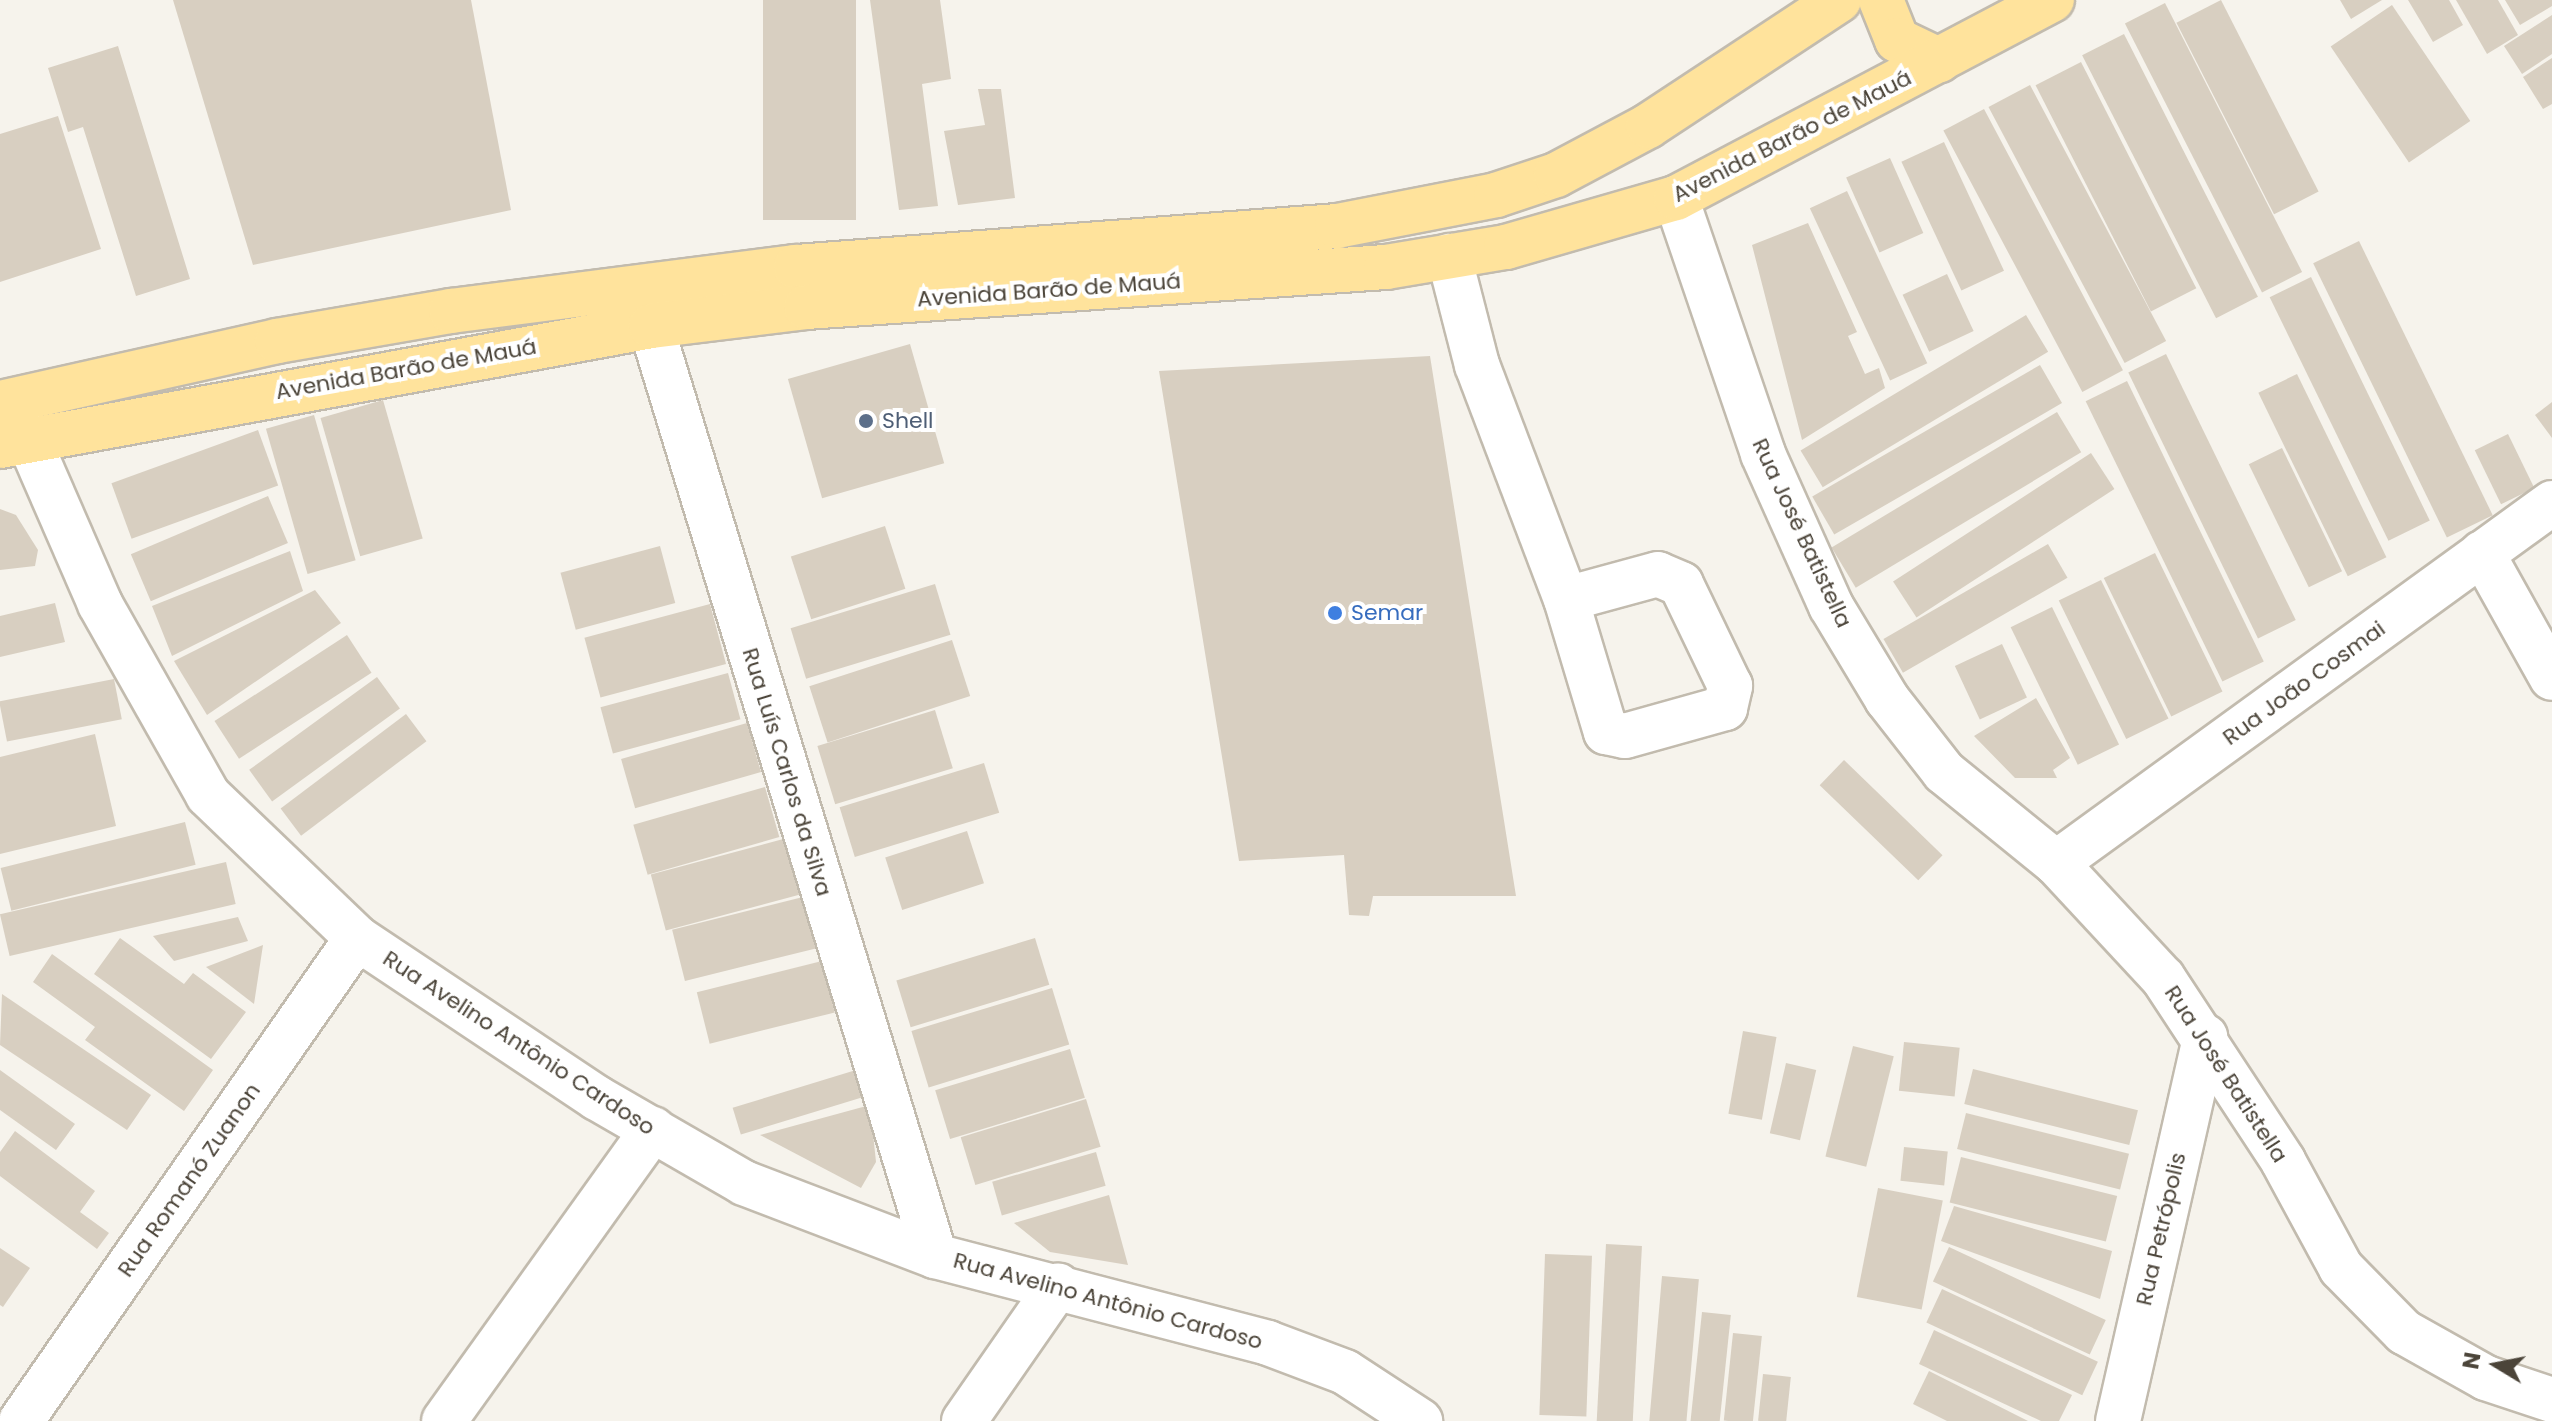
<!DOCTYPE html>
<meta charset="utf-8">
<style>
body{margin:0}
#map{position:relative;width:2552px;height:1421px;overflow:hidden;background:#f6f3ec;font-family:Poppins,sans-serif}
div>[style]{position:absolute}
.building>*{inset:0;background:#d8cfc1;transform-origin:0 0}
.roads{filter:drop-shadow(2px 0 #c2bbae) drop-shadow(-2px 0 #c2bbae) drop-shadow(0 2px #c2bbae) drop-shadow(0 -2px #c2bbae)}
.minor>*{height:44px;margin:-22px;padding:0 22px;transform-origin:22px;border-radius:22px;background:#fff}
.major>*{height:44px;margin:-22px;padding:0 22px;transform-origin:22px;border-radius:22px;background:#ffe39c}
.dots>*{width:22px;height:22px;translate:-50% -50%;box-sizing:border-box;border:4px solid #fff;border-radius:50%}
span{translate:-50% -50%;white-space:nowrap;text-align:center;line-height:1.15;-webkit-text-stroke:8px #fff;paint-order:stroke}
.street-label{font-size:22px;color:#4b4439}
.service-label{font-size:22px;color:#4e5e75}
.left{translate:0 -50%;text-align:left}
.shop-label{font-size:22px;color:#366cbe}
.north{position:absolute;left:2456px;top:1325px;width:80px;height:80px;-webkit-text-stroke:6px #fff;paint-order:stroke;rotate:280deg;font-size:22px;font-weight:700;line-height:32px;text-align:center;color:#4b4439}
.north::after{content:'';display:block;margin:auto;width:28px;height:36px;background:#4b4439;clip-path:polygon(50% 0,100% 100%,50% 72%,0 100%)}
</style>
<div id="map">
<div class="building">
<div style="clip-path:polygon(173px 0,471px 0,511px 210px,253px 265px)"></div>
<div style="left:763px;top:0;width:93px;height:220px"></div>
<div style="clip-path:polygon(870px 0,940px 0,951px 79px,922px 84px,938px 206px,899px 210px)"></div>
<div style="left:2221px;top:0;width:215px;height:50px;rotate:63deg"></div>
<div style="clip-path:polygon(2340px 0,2382px 0,2351px 19px)"></div>
<div style="clip-path:polygon(2408px 0,2449px 0,2463px 25px,2433px 42px)"></div>
<div style="clip-path:polygon(2456px 0,2498px 0,2518px 35px,2487px 54px)"></div>
<div style="clip-path:polygon(2505px 0,2552px 0,2552px 6px,2520px 25px)"></div>
<div style="left:2165px;top:3px;width:302px;height:45px;rotate:63deg"></div>
<div style="left:2392px;top:5px;width:140px;height:74px;rotate:56deg"></div>
<div style="clip-path:polygon(2552px 15px,2552px 54px,2522px 74px,2504px 46px)"></div>
<div style="left:2124px;top:34px;width:295px;height:47px;rotate:63deg"></div>
<div style="clip-path:polygon(118px 46px,190px 279px,136px 296px,83px 127px,68px 132px,48px 68px)"></div>
<div style="clip-path:polygon(2552px 58px,2552px 104px,2543px 109px,2523px 77px)"></div>
<div style="left:2081px;top:62px;width:254px;height:51px;rotate:63deg"></div>
<div style="left:2030px;top:85px;width:290px;height:47px;rotate:62deg"></div>
<div style="clip-path:polygon(978px 89px,1001px 89px,1015px 198px,958px 205px,944px 131px,985px 125px)"></div>
<div style="left:1984px;top:109px;width:296px;height:46px;rotate:62deg"></div>
<div style="clip-path:polygon(58px 116px,101px 249px,0 282px,0 134px)"></div>
<div style="left:1944px;top:142px;width:142px;height:47px;rotate:65deg"></div>
<div style="left:1890px;top:158px;width:82px;height:48px;rotate:66deg"></div>
<div style="left:1847px;top:191px;width:190px;height:41px;rotate:65deg"></div>
<div style="clip-path:polygon(1808px 223px,1857px 332px,1848px 336px,1865px 374px,1879px 368px,1885px 388px,1802px 440px,1752px 245px)"></div>
<div style="left:2359px;top:241px;width:305px;height:51px;rotate:64deg"></div>
<div style="left:1947px;top:274px;width:63px;height:49px;rotate:65deg"></div>
<div style="left:2311px;top:277px;width:271px;height:46px;rotate:64deg"></div>
<div style="left:2026px;top:315px;width:43px;height:263px;rotate:59deg"></div>
<div style="left:910px;top:344px;width:124px;height:127px;rotate:74deg"></div>
<div style="left:2166px;top:354px;width:296px;height:42px;rotate:64deg"></div>
<div style="clip-path:polygon(1430px 356px,1516px 896px,1373px 896px,1369px 916px,1349px 915px,1344px 855px,1239px 861px,1159px 371px)"></div>
<div style="left:2040px;top:365px;width:44px;height:263px;rotate:60deg"></div>
<div style="left:2297px;top:374px;width:204px;height:43px;rotate:64deg"></div>
<div style="left:2127px;top:381px;width:312px;height:46px;rotate:64deg"></div>
<div style="left:383px;top:400px;width:144px;height:65px;rotate:74deg"></div>
<div style="clip-path:polygon(2552px 402px,2552px 438px,2535px 415px)"></div>
<div style="left:2057px;top:412px;width:47px;height:263px;rotate:59deg"></div>
<div style="left:314px;top:415px;width:151px;height:50px;rotate:74deg"></div>
<div style="left:258px;top:430px;width:59px;height:156px;rotate:70deg"></div>
<div style="left:2508px;top:434px;width:60px;height:37px;rotate:64deg"></div>
<div style="left:2282px;top:448px;width:137px;height:37px;rotate:64deg"></div>
<div style="left:2091px;top:453px;width:43px;height:236px;rotate:57deg"></div>
<div style="left:268px;top:496px;width:51px;height:149px;rotate:67deg"></div>
<div style="clip-path:polygon(0 509px,16px 515px,38px 550px,35px 566px,0 570px)"></div>
<div style="left:885px;top:526px;width:66px;height:99px;rotate:72deg"></div>
<div style="left:2048px;top:544px;width:39px;height:190px;rotate:60deg"></div>
<div style="left:660px;top:546px;width:59px;height:103px;rotate:75deg"></div>
<div style="clip-path:polygon(290px 551px,303px 591px,172px 656px,152px 606px)"></div>
<div style="left:2155px;top:553px;width:154px;height:57px;rotate:64deg"></div>
<div style="left:2101px;top:580px;width:154px;height:47px;rotate:64deg"></div>
<div style="left:935px;top:584px;width:53px;height:151px;rotate:73deg"></div>
<div style="clip-path:polygon(315px 590px,341px 623px,207px 715px,174px 661px)"></div>
<div style="clip-path:polygon(55px 603px,65px 642px,0 657px,0 616px)"></div>
<div style="left:710px;top:604px;width:62px;height:130px;rotate:75deg"></div>
<div style="left:2052px;top:607px;width:153px;height:46px;rotate:64deg"></div>
<div style="left:347px;top:635px;width:45px;height:158px;rotate:57deg"></div>
<div style="left:952px;top:640px;width:59px;height:150px;rotate:72deg"></div>
<div style="left:2002px;top:644px;width:59px;height:52px;rotate:65deg"></div>
<div style="left:728px;top:673px;width:48px;height:132px;rotate:75deg"></div>
<div style="left:377px;top:677px;width:39px;height:158px;rotate:54deg"></div>
<div style="left:114px;top:679px;width:41px;height:117px;rotate:79deg"></div>
<div style="clip-path:polygon(2036px 698px,2070px 758px,2053px 770px,2057px 778px,2015px 778px,1974px 736px)"></div>
<div style="left:935px;top:710px;width:61px;height:123px;rotate:73deg"></div>
<div style="left:406px;top:714px;width:34px;height:157px;rotate:53deg"></div>
<div style="left:747px;top:723px;width:51px;height:131px;rotate:74deg"></div>
<div style="clip-path:polygon(95px 734px,116px 826px,0 854px,0 757px)"></div>
<div style="left:1844px;top:760px;width:137px;height:35px;rotate:44deg"></div>
<div style="left:984px;top:763px;width:52px;height:151px;rotate:73deg"></div>
<div style="left:765px;top:787px;width:52px;height:137px;rotate:74deg"></div>
<div style="left:185px;top:822px;width:44px;height:190px;rotate:76deg"></div>
<div style="left:967px;top:831px;width:55px;height:86px;rotate:72deg"></div>
<div style="left:787px;top:838px;width:58px;height:141px;rotate:75deg"></div>
<div style="left:226px;top:862px;width:43px;height:232px;rotate:77deg"></div>
<div style="left:807px;top:896px;width:53px;height:139px;rotate:76deg"></div>
<div style="clip-path:polygon(238px 917px,248px 941px,174px 961px,153px 936px)"></div>
<div style="clip-path:polygon(120px 938px,184px 984px,193px 973px,246px 1012px,211px 1059px,94px 974px)"></div>
<div style="left:1035px;top:938px;width:49px;height:145px;rotate:73deg"></div>
<div style="clip-path:polygon(263px 945px,254px 1004px,206px 967px)"></div>
<div style="clip-path:polygon(52px 954px,213px 1070px,184px 1111px,85px 1040px,95px 1027px,33px 982px)"></div>
<div style="left:822px;top:961px;width:53px;height:129px;rotate:76deg"></div>
<div style="left:1052px;top:988px;width:59px;height:147px;rotate:73deg"></div>
<div style="clip-path:polygon(2px 994px,151px 1095px,127px 1130px,0 1045px)"></div>
<div style="left:1743px;top:1031px;width:34px;height:84px;rotate:10deg"></div>
<div style="left:1904px;top:1042px;width:56px;height:49px;rotate:6deg"></div>
<div style="left:1853px;top:1046px;width:42px;height:114px;rotate:14deg"></div>
<div style="left:1070px;top:1049px;width:51px;height:141px;rotate:73deg"></div>
<div style="left:1786px;top:1063px;width:31px;height:72px;rotate:13deg"></div>
<div style="left:1973px;top:1069px;width:170px;height:36px;rotate:14deg"></div>
<div style="clip-path:polygon(0 1070px,75px 1124px,56px 1150px,0 1110px)"></div>
<div style="left:856px;top:1070px;width:28px;height:129px;rotate:73deg"></div>
<div style="left:1086px;top:1099px;width:50px;height:131px;rotate:73deg"></div>
<div style="clip-path:polygon(870px 1105px,876px 1162px,861px 1188px,760px 1135px)"></div>
<div style="left:1966px;top:1113px;width:168px;height:37px;rotate:14deg"></div>
<div style="clip-path:polygon(15px 1131px,95px 1191px,80px 1212px,109px 1233px,97px 1249px,0 1176px,0 1152px)"></div>
<div style="left:1904px;top:1147px;width:44px;height:34px;rotate:6deg"></div>
<div style="left:1096px;top:1152px;width:35px;height:108px;rotate:74deg"></div>
<div style="left:1961px;top:1157px;width:161px;height:47px;rotate:14deg"></div>
<div style="left:1878px;top:1188px;width:66px;height:111px;rotate:11deg"></div>
<div style="clip-path:polygon(1109px 1195px,1128px 1265px,1050px 1252px,1014px 1223px)"></div>
<div style="clip-path:polygon(1954px 1206px,2112px 1251px,2100px 1299px,1941px 1241px)"></div>
<div style="left:1606px;top:1244px;width:36px;height:178px;rotate:3deg"></div>
<div style="left:1949px;top:1247px;width:173px;height:38px;rotate:25deg"></div>
<div style="clip-path:polygon(0 1248px,30px 1268px,3px 1307px,0 1305px)"></div>
<div style="left:1545px;top:1254px;width:47px;height:161px;rotate:2deg"></div>
<div style="left:1662px;top:1276px;width:37px;height:146px;rotate:5deg"></div>
<div style="left:1942px;top:1289px;width:172px;height:37px;rotate:25deg"></div>
<div style="left:1702px;top:1312px;width:29px;height:110px;rotate:6deg"></div>
<div style="clip-path:polygon(1934px 1330px,2072px 1395px,2059px 1421px,2041px 1421px,1919px 1364px)"></div>
<div style="left:1733px;top:1333px;width:29px;height:88px;rotate:6deg"></div>
<div style="clip-path:polygon(1929px 1371px,2028px 1421px,1947px 1421px,1913px 1404px)"></div>
<div style="left:1763px;top:1374px;width:28px;height:47px;rotate:6deg"></div>
</div>
<div class="roads">
<div class="minor">
<div style="left:1676px;top:198px;width:270px;rotate:71.2deg"></div>
<div style="left:1763px;top:454px;width:167px;rotate:65.9deg"></div>
<div style="left:1831px;top:606px;width:109px;rotate:58.9deg"></div>
<div style="left:1887px;top:699px;width:93px;rotate:52deg"></div>
<div style="left:1944px;top:772px;width:144px;rotate:39.1deg"></div>
<div style="left:2056px;top:863px;width:157px;rotate:47.1deg"></div>
<div style="left:2163px;top:978px;width:219px;rotate:56.7deg"></div>
<div style="left:2283px;top:1161px;width:122px;rotate:61.5deg"></div>
<div style="left:2341px;top:1268px;width:90px;rotate:45.5deg"></div>
<div style="left:2404px;top:1332px;width:94px;rotate:29.3deg"></div>
<div style="left:2486px;top:1378px;width:70px;rotate:18.4deg"></div>
<div style="left:1449px;top:256px;width:113px;rotate:75.6deg"></div>
<div style="left:1477px;top:365px;width:250px;rotate:69.2deg"></div>
<div style="left:1566px;top:599px;width:139px;rotate:73.3deg"></div>
<div style="left:1606px;top:732px;width:19px;rotate:12deg"></div>
<div style="left:1625px;top:736px;width:104px;rotate:-15.6deg"></div>
<div style="left:1725px;top:708px;width:23px;rotate:-77deg"></div>
<div style="left:1730px;top:686px;width:113px;rotate:-115.7deg"></div>
<div style="left:1681px;top:584px;width:25px;rotate:-157deg"></div>
<div style="left:1658px;top:574px;width:95px;rotate:164.8deg"></div>
<div style="left:640px;top:290px;width:1010px;rotate:73.02deg"></div>
<div style="left:14px;top:406px;width:216px;rotate:66.5deg"></div>
<div style="left:100px;top:604px;width:219px;rotate:60.5deg"></div>
<div style="left:208px;top:795px;width:207px;rotate:43.8deg"></div>
<div style="left:357px;top:938px;width:288px;rotate:33.7deg"></div>
<div style="left:597px;top:1098px;width:170px;rotate:30deg"></div>
<div style="left:744px;top:1183px;width:204px;rotate:20.9deg"></div>
<div style="left:935px;top:1256px;width:344px;rotate:14.6deg"></div>
<div style="left:1268px;top:1343px;width:82px;rotate:20.6deg"></div>
<div style="left:1345px;top:1372px;width:90px;rotate:33.2deg"></div>
<div style="left:2482px;top:553px;width:143px;rotate:60.8deg"></div>
<div style="left:2056px;top:863px;width:613px;rotate:-35.97deg"></div>
<div style="left:21px;top:1421px;width:588px;rotate:-55.18deg"></div>
<div style="left:444px;top:1421px;width:359px;rotate:-54.4deg"></div>
<div style="left:964px;top:1421px;width:165px;rotate:-55.2deg"></div>
<div style="left:2118px;top:1421px;width:394px;rotate:-77.2deg"></div>
</div>
<div class="major">
<div style="left:1881px;top:0;width:43px;rotate:68.2deg"></div>
<div style="left:1897px;top:40px;width:47px;rotate:25.5deg"></div>
<div style="left:0;top:403px;width:284px;rotate:-12.6deg"></div>
<div style="left:277px;top:341px;width:177px;rotate:-9.8deg"></div>
<div style="left:451px;top:311px;width:348px;rotate:-7.3deg"></div>
<div style="left:796px;top:267px;width:543px;rotate:-4.33deg"></div>
<div style="left:1337px;top:226px;width:162px;rotate:-11deg"></div>
<div style="left:1496px;top:195px;width:63px;rotate:-18.4deg"></div>
<div style="left:1556px;top:175px;width:104px;rotate:-28deg"></div>
<div style="left:1648px;top:126px;width:229px;rotate:-33.4deg"></div>
<div style="left:0;top:446px;width:662px;rotate:-10.44deg"></div>
<div style="left:651px;top:326px;width:156px;rotate:-7deg"></div>
<div style="left:806px;top:307px;width:581px;rotate:-3.95deg"></div>
<div style="left:1386px;top:267px;width:122px;rotate:-9.5deg"></div>
<div style="left:1506px;top:247px;width:177px;rotate:-16.1deg"></div>
<div style="left:1676px;top:198px;width:425px;rotate:-27.8deg"></div>
</div>
</div>
<div class="dots">
<div style="left:866px;top:421px;background:#5c6f8a"></div>
<div style="left:1335px;top:613px;background:#3f7fe0"></div>
</div>
<div class="street-label">
<span style="left:1792px;top:136px;rotate:-27deg">Avenida Barão de Mauá</span>
<span style="left:1049px;top:290px;rotate:-4deg">Avenida Barão de Mauá</span>
<span style="left:406px;top:369px;rotate:-10deg">Avenida Barão de Mauá</span>
<span style="left:1802px;top:533px;rotate:65deg">Rua José Batistella</span>
<span style="left:2304px;top:683px;rotate:-36deg">Rua João Cosmai</span>
<span style="left:787px;top:772px;rotate:73deg">Rua Luís Carlos da Silva</span>
<span style="left:519px;top:1043px;rotate:33deg">Rua Avelino Antônio Cardoso</span>
<span style="left:2226px;top:1074px;rotate:57deg">Rua José Batistella</span>
<span style="left:189px;top:1180px;rotate:-55deg">Rua Romanó Zuanon</span>
<span style="left:2161px;top:1229px;rotate:-77deg">Rua Petrópolis</span>
<span style="left:1108px;top:1301px;rotate:15deg">Rua Avelino Antônio Cardoso</span>
</div>
<div class="service-label">
<span class="left" style="left:882px;top:421px">Shell</span>
</div>
<div class="shop-label">
<span class="left" style="left:1351px;top:613px">Semar</span>
</div>
<div class="north">N</div>
</div>
